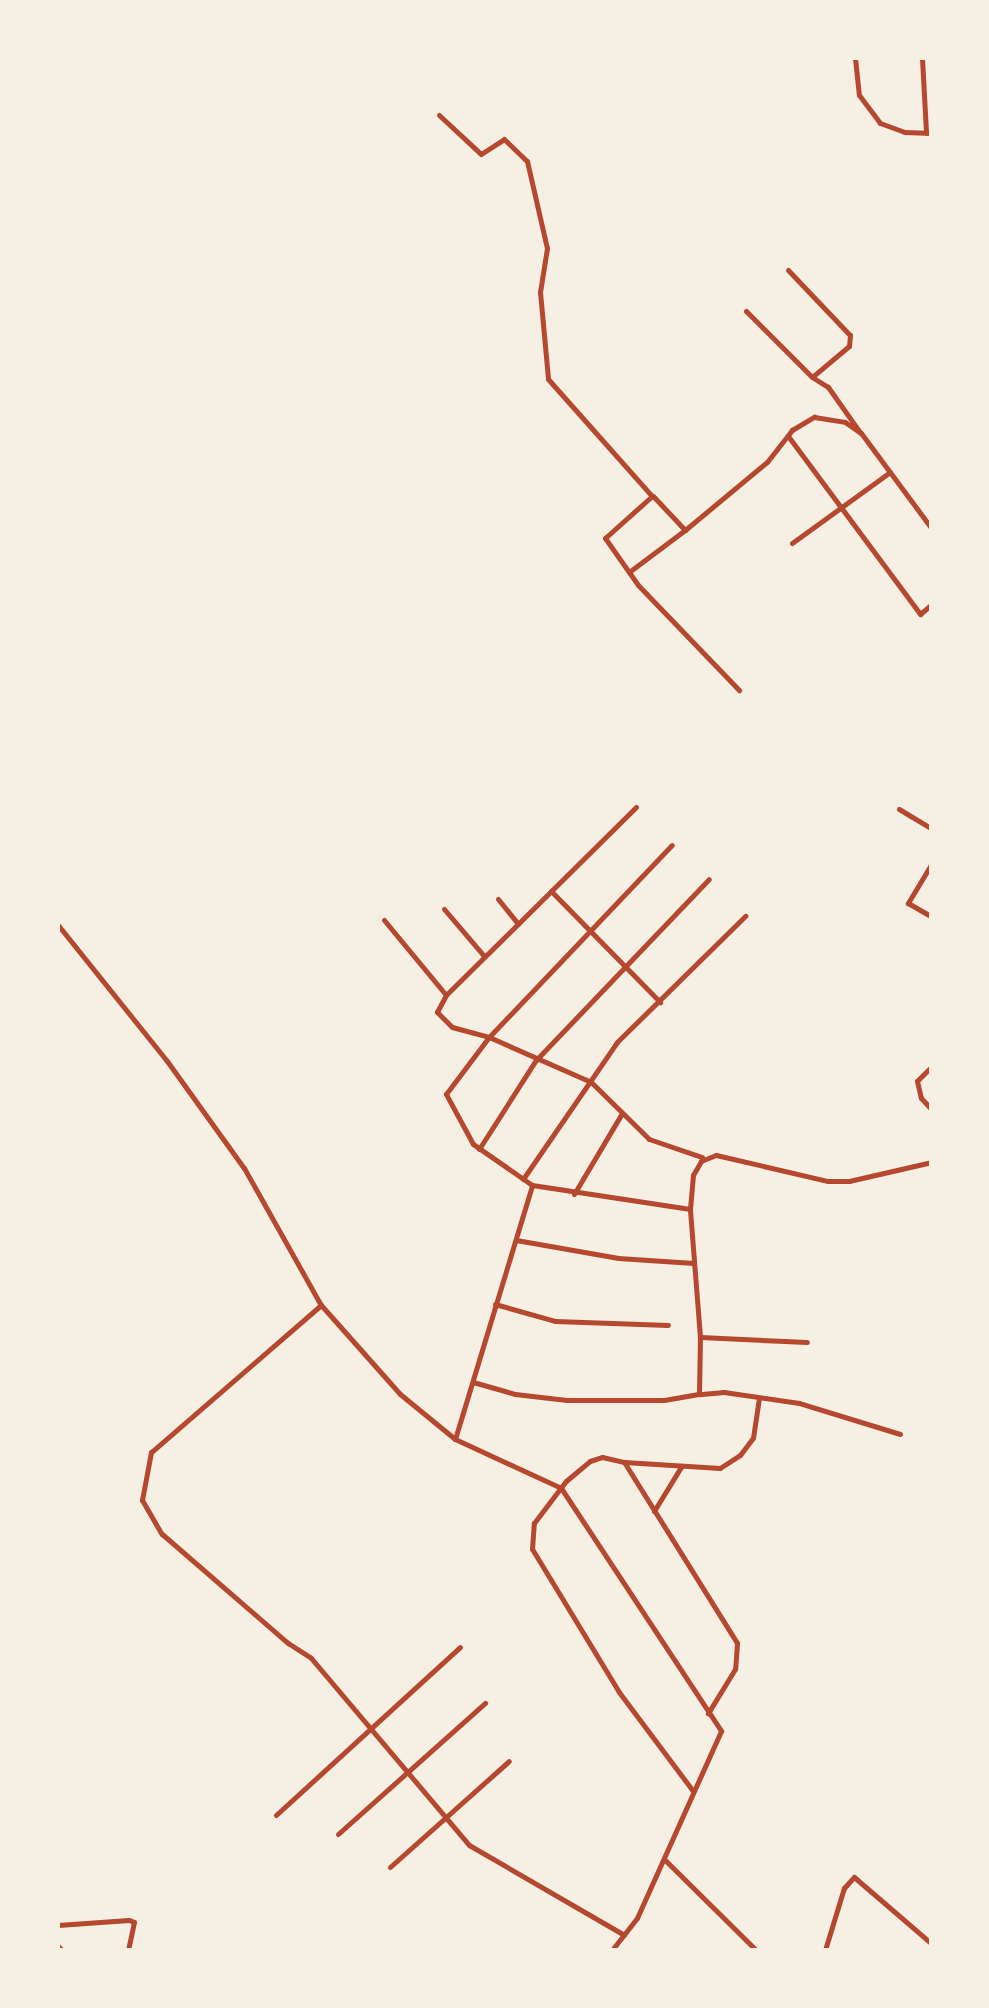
<!DOCTYPE html>
<style>
body{margin:0}
#map{position:relative;width:989px;height:2008px;overflow:hidden;background:#f6efe4;font-family:Signika,sans-serif}
div>[style]{position:absolute}
.minor>*{height:5px;margin:-2.5px;padding:0 2.5px;transform-origin:2.5px;border-radius:2.5px;background:#b5482f}
span{translate:-50% -50%;white-space:nowrap;text-align:center;line-height:1.15;-webkit-text-stroke:8px #f6efe4;paint-order:stroke}
.frame{position:absolute;inset:0;border:60px solid #f6efe4;pointer-events:none}
</style>
<div id="map">
<div class="minor">
<div style="left:855px;top:58px;width:37px;rotate:84deg"></div>
<div style="left:859px;top:95px;width:35px;rotate:53deg"></div>
<div style="left:880px;top:123px;width:27px;rotate:20deg"></div>
<div style="left:905px;top:132px;width:27px;rotate:2deg"></div>
<div style="left:922px;top:58px;width:75px;rotate:86.9deg"></div>
<div style="left:439px;top:115px;width:57px;rotate:42.9deg"></div>
<div style="left:481px;top:154px;width:27px;rotate:-33deg"></div>
<div style="left:504px;top:139px;width:32px;rotate:44deg"></div>
<div style="left:527px;top:161px;width:89px;rotate:77.1deg"></div>
<div style="left:547px;top:248px;width:45px;rotate:99deg"></div>
<div style="left:540px;top:292px;width:87px;rotate:84.7deg"></div>
<div style="left:548px;top:379px;width:157px;rotate:48.4deg"></div>
<div style="left:652px;top:496px;width:63px;rotate:138.2deg"></div>
<div style="left:605px;top:538px;width:57px;rotate:54.9deg"></div>
<div style="left:638px;top:585px;width:146px;rotate:46.1deg"></div>
<div style="left:788px;top:270px;width:90px;rotate:46.4deg"></div>
<div style="left:850px;top:335px;width:11px;rotate:95deg"></div>
<div style="left:849px;top:346px;width:48px;rotate:140deg"></div>
<div style="left:746px;top:311px;width:93px;rotate:45deg"></div>
<div style="left:812px;top:377px;width:19px;rotate:32deg"></div>
<div style="left:828px;top:387px;width:54px;rotate:54.8deg"></div>
<div style="left:788px;top:436px;width:222px;rotate:53.4deg"></div>
<div style="left:920px;top:614px;width:16px;rotate:-40deg"></div>
<div style="left:653px;top:496px;width:47px;rotate:46.7deg"></div>
<div style="left:792px;top:543px;width:121px;rotate:-35.9deg"></div>
<div style="left:629px;top:572px;width:70px;rotate:-36.9deg"></div>
<div style="left:685px;top:530px;width:107px;rotate:-39.7deg"></div>
<div style="left:767px;top:462px;width:41px;rotate:-52deg"></div>
<div style="left:792px;top:430px;width:26px;rotate:-31deg"></div>
<div style="left:814px;top:417px;width:31px;rotate:9deg"></div>
<div style="left:845px;top:422px;width:19px;rotate:35deg"></div>
<div style="left:861px;top:433px;width:119px;rotate:53.5deg"></div>
<div style="left:636px;top:807px;width:267px;rotate:135.3deg"></div>
<div style="left:446px;top:995px;width:19px;rotate:118deg"></div>
<div style="left:437px;top:1012px;width:21px;rotate:45deg"></div>
<div style="left:452px;top:1027px;width:38px;rotate:15deg"></div>
<div style="left:489px;top:1037px;width:111px;rotate:23.8deg"></div>
<div style="left:591px;top:1082px;width:81px;rotate:44.5deg"></div>
<div style="left:649px;top:1139px;width:56px;rotate:18.8deg"></div>
<div style="left:899px;top:809px;width:39px;rotate:31deg"></div>
<div style="left:932px;top:863px;width:47px;rotate:121deg"></div>
<div style="left:908px;top:903px;width:28px;rotate:30deg"></div>
<div style="left:551px;top:891px;width:156px;rotate:45.5deg"></div>
<div style="left:498px;top:899px;width:32px;rotate:51deg"></div>
<div style="left:444px;top:909px;width:62px;rotate:49.6deg"></div>
<div style="left:384px;top:920px;width:97px;rotate:50.4deg"></div>
<div style="left:58px;top:925px;width:174px;rotate:51.3deg"></div>
<div style="left:167px;top:1061px;width:132px;rotate:54.3deg"></div>
<div style="left:244px;top:1168px;width:157px;rotate:60.7deg"></div>
<div style="left:321px;top:1305px;width:119px;rotate:48.4deg"></div>
<div style="left:400px;top:1394px;width:71px;rotate:39.3deg"></div>
<div style="left:455px;top:1439px;width:265px;rotate:-73.1deg"></div>
<div style="left:532px;top:1185px;width:160px;rotate:8.6deg"></div>
<div style="left:932px;top:1066px;width:21px;rotate:135deg"></div>
<div style="left:917px;top:1081px;width:17px;rotate:77deg"></div>
<div style="left:921px;top:1098px;width:16px;rotate:47deg"></div>
<div style="left:479px;top:1149px;width:106px;rotate:-57.4deg"></div>
<div style="left:536px;top:1060px;width:250px;rotate:-46.3deg"></div>
<div style="left:523px;top:1179px;width:166px;rotate:-55.5deg"></div>
<div style="left:617px;top:1042px;width:180px;rotate:-44.5deg"></div>
<div style="left:532px;top:1185px;width:72px;rotate:-145.2deg"></div>
<div style="left:473px;top:1144px;width:57px;rotate:-118.4deg"></div>
<div style="left:446px;top:1094px;width:71px;rotate:-53deg"></div>
<div style="left:489px;top:1037px;width:265px;rotate:-46.4deg"></div>
<div style="left:574px;top:1194px;width:92px;rotate:-59.3deg"></div>
<div style="left:516px;top:1240px;width:104px;rotate:10deg"></div>
<div style="left:618px;top:1258px;width:76px;rotate:3.8deg"></div>
<div style="left:495px;top:1304px;width:62px;rotate:15.8deg"></div>
<div style="left:555px;top:1321px;width:113px;rotate:2deg"></div>
<div style="left:321px;top:1305px;width:225px;rotate:139.1deg"></div>
<div style="left:151px;top:1452px;width:49px;rotate:100.6deg"></div>
<div style="left:142px;top:1500px;width:39px;rotate:60deg"></div>
<div style="left:162px;top:1534px;width:167px;rotate:40.9deg"></div>
<div style="left:288px;top:1643px;width:27px;rotate:33deg"></div>
<div style="left:311px;top:1658px;width:245px;rotate:49.8deg"></div>
<div style="left:469px;top:1845px;width:179px;rotate:30.1deg"></div>
<div style="left:700px;top:1337px;width:107px;rotate:2.7deg"></div>
<div style="left:473px;top:1382px;width:44px;rotate:15.9deg"></div>
<div style="left:515px;top:1394px;width:52px;rotate:6.6deg"></div>
<div style="left:567px;top:1400px;width:97px"></div>
<div style="left:664px;top:1400px;width:35px;rotate:-10deg"></div>
<div style="left:900px;top:1434px;width:106px;rotate:-162.9deg"></div>
<div style="left:799px;top:1403px;width:76px;rotate:-171.7deg"></div>
<div style="left:724px;top:1392px;width:25px;rotate:175deg"></div>
<div style="left:699px;top:1394px;width:57px;rotate:-89deg"></div>
<div style="left:700px;top:1337px;width:128px;rotate:-94.5deg"></div>
<div style="left:690px;top:1209px;width:34px;rotate:-85deg"></div>
<div style="left:693px;top:1175px;width:16px;rotate:-60deg"></div>
<div style="left:701px;top:1161px;width:16px;rotate:-22deg"></div>
<div style="left:716px;top:1155px;width:115px;rotate:13.1deg"></div>
<div style="left:828px;top:1181px;width:21px"></div>
<div style="left:849px;top:1181px;width:85px;rotate:-12.9deg"></div>
<div style="left:455px;top:1439px;width:117px;rotate:24.8deg"></div>
<div style="left:561px;top:1488px;width:291px;rotate:56.6deg"></div>
<div style="left:721px;top:1731px;width:205px;rotate:114.2deg"></div>
<div style="left:637px;top:1918px;width:41px;rotate:128deg"></div>
<div style="left:624px;top:1462px;width:96px;rotate:3.6deg"></div>
<div style="left:720px;top:1468px;width:24px;rotate:-33deg"></div>
<div style="left:740px;top:1455px;width:21px;rotate:-53deg"></div>
<div style="left:753px;top:1438px;width:40px;rotate:-81.5deg"></div>
<div style="left:654px;top:1511px;width:52px;rotate:-58.5deg"></div>
<div style="left:693px;top:1791px;width:124px;rotate:-126.8deg"></div>
<div style="left:619px;top:1692px;width:167px;rotate:-121.3deg"></div>
<div style="left:532px;top:1549px;width:26px;rotate:-86deg"></div>
<div style="left:534px;top:1523px;width:53px;rotate:-52.7deg"></div>
<div style="left:566px;top:1481px;width:31px;rotate:-40deg"></div>
<div style="left:590px;top:1461px;width:13px;rotate:-18deg"></div>
<div style="left:602px;top:1457px;width:23px;rotate:13deg"></div>
<div style="left:624px;top:1462px;width:213px;rotate:58deg"></div>
<div style="left:737px;top:1643px;width:26px;rotate:94deg"></div>
<div style="left:735px;top:1669px;width:52px;rotate:121.5deg"></div>
<div style="left:276px;top:1815px;width:249px;rotate:-42.4deg"></div>
<div style="left:338px;top:1834px;width:197px;rotate:-41.7deg"></div>
<div style="left:664px;top:1859px;width:129px;rotate:44.7deg"></div>
<div style="left:390px;top:1867px;width:159px;rotate:-41.7deg"></div>
<div style="left:58px;top:1925px;width:71px;rotate:-4deg"></div>
<div style="left:129px;top:1920px;width:5px;rotate:22deg"></div>
<div style="left:134px;top:1922px;width:29px;rotate:102deg"></div>
<div style="left:58px;top:1946px;width:6px;rotate:45deg"></div>
<div style="left:825px;top:1950px;width:65px;rotate:-73deg"></div>
<div style="left:844px;top:1888px;width:15px;rotate:-48deg"></div>
<div style="left:854px;top:1877px;width:103px;rotate:40.7deg"></div>
</div>
<div class="frame"></div>
</div>
